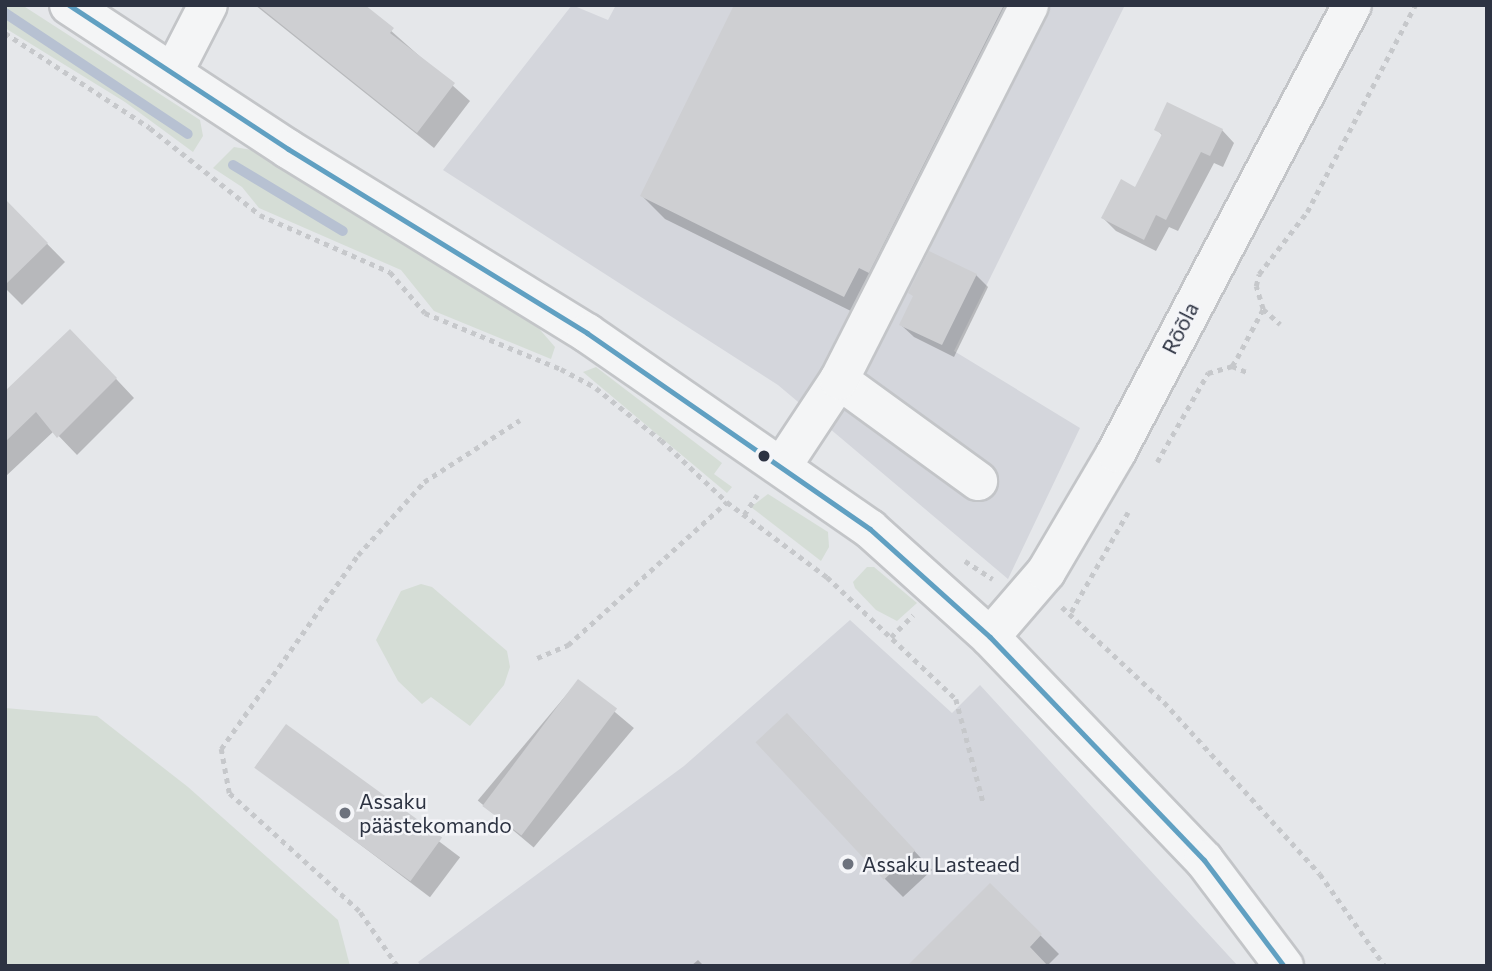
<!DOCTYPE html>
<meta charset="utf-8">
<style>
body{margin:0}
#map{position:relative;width:1492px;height:971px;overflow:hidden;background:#e5e7ea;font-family:Commissioner,sans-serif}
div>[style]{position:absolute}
.built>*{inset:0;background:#d4d6dc}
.green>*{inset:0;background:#d5ddd6}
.shadow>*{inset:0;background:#0003;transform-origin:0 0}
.stream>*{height:10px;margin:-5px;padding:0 5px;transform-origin:5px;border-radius:5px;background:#b7c1d2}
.building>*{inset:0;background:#cecfd2;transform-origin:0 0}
.path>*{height:4.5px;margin-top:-2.25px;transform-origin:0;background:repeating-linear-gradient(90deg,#c6c8cb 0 5px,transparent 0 10px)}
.roads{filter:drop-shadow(2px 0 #c3c5c8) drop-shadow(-2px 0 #c3c5c8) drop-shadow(0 2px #c3c5c8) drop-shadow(0 -2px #c3c5c8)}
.minor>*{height:38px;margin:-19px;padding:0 19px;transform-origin:19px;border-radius:19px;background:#f4f5f6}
.bus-1>*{height:5px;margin:-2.5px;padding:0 2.5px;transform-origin:2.5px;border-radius:2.5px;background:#60a0c2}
.dots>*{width:19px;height:19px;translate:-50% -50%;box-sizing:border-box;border:4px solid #f4f5f8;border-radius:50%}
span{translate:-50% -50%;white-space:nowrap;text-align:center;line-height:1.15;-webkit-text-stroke:5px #f4f5f8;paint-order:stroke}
.street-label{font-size:21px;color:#2d3342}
.poi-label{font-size:21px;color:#2d3342}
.left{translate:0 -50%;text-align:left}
.frame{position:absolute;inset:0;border:7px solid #2d3342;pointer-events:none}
</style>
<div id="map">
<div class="built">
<div style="clip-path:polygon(572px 5px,608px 20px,616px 5px,1125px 5px,954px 351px,1080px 428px,1008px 579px,778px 385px,443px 170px)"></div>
<div style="clip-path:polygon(850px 620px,952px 713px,980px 685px,1238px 966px,421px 966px,418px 962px,684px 766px)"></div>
</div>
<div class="green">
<div style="clip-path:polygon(5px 5px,22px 5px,200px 120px,203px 136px,193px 152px,125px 102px,5px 28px)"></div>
<div style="clip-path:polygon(234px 147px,252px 150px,535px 324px,555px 347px,551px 359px,434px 311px,401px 270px,259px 208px,242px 187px,213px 168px)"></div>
<div style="clip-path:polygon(596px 367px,722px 463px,714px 474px,732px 487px,727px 493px,583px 372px)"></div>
<div style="clip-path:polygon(768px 494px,828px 532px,829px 547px,821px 561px,751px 507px)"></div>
<div style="clip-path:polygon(867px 567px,874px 567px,917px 603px,897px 621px,876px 610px,855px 588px,853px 582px)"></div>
<div style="clip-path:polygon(421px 584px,432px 587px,507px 651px,510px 667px,504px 685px,470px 726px,431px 697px,422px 704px,398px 681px,376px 640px,401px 591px)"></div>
<div style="clip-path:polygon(5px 708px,97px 716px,188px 787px,338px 920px,350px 966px,5px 966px)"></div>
</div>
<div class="shadow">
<div style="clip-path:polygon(255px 5px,362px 5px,470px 101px,434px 148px)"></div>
<div style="clip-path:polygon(736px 5px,1039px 5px,867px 319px,665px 219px,642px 196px)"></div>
<div style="clip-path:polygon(1156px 129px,1222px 130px,1234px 143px,1223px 167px,1214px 163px,1178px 231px,1169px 227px,1156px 251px,1116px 231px,1103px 218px,1136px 189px,1163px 136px)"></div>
<div style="clip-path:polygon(5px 201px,65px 262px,22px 305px,5px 288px)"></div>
<div style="clip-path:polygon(976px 275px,988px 287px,954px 357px,914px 337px,901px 325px,915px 297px)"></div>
<div style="clip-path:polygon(88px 349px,134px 398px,77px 455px,54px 431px,5px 477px,5px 393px)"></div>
<div style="left:578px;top:681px;width:73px;height:156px;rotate:40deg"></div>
<div style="left:286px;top:726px;width:218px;height:50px;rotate:37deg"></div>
<div style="clip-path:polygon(805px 733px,932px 870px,903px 897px,885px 879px)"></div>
<div style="clip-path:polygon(990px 885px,1059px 954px,1047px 966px,928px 966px)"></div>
<div style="clip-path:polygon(698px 960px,704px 966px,691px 966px)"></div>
</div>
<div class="stream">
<div style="left:5px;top:13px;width:219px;rotate:33.5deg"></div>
<div style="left:233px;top:165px;width:128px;rotate:31deg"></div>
</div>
<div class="building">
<div style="clip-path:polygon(257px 5px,365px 5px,394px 28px,390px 33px,455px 83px,417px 133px)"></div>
<div style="clip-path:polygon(734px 5px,1004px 5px,869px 273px,859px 268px,844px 297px,640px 196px)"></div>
<div style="clip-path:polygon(1167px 102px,1223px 129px,1210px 156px,1201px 152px,1166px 220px,1156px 215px,1144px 240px,1101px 218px,1121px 179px,1135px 187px,1162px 134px,1154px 130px)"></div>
<div style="clip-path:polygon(5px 199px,48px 243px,5px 285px)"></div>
<div style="clip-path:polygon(929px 251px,977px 274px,942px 345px,899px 325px,913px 296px,908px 293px)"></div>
<div style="clip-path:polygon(70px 329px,117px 378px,57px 438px,36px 412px,5px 442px,5px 391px)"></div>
<div style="left:578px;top:679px;width:49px;height:159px;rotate:37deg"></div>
<div style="left:787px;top:713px;width:188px;height:43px;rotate:47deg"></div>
<div style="left:286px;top:724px;width:193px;height:54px;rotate:36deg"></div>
<div style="clip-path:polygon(990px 883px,1042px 934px,1030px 947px,1048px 966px,907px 966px)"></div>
</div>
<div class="path">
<div style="left:5px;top:33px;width:173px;rotate:33.2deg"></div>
<div style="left:150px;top:128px;width:140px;rotate:38.3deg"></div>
<div style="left:260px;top:215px;width:142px;rotate:23.7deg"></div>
<div style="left:390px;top:272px;width:54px;rotate:49.5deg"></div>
<div style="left:425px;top:313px;width:147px;rotate:22.4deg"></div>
<div style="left:561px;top:369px;width:40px;rotate:28deg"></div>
<div style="left:596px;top:388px;width:83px;rotate:38.7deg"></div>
<div style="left:661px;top:440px;width:91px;rotate:43.2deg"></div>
<div style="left:727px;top:502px;width:125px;rotate:36.9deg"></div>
<div style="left:827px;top:577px;width:178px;rotate:43.4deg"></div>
<div style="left:956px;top:699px;width:106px;rotate:75.2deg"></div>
<div style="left:1263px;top:309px;width:23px;rotate:41deg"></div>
<div style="left:1232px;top:366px;width:18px;rotate:22deg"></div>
<div style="left:1157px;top:462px;width:103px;rotate:-60.2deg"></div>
<div style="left:1208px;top:373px;width:25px;rotate:-16deg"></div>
<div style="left:1232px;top:366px;width:9px;rotate:-58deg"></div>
<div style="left:1237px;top:358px;width:55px;rotate:-62deg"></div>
<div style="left:1263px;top:309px;width:24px;rotate:-107deg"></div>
<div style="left:1256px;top:286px;width:12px;rotate:-76deg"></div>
<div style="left:1259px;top:274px;width:78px;rotate:-52.3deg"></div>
<div style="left:1307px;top:212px;width:233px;rotate:-62.4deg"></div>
<div style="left:744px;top:515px;width:24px;rotate:-57deg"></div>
<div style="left:965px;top:561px;width:33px;rotate:33deg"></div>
<div style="left:1062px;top:607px;width:139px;rotate:43deg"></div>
<div style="left:1164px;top:702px;width:232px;rotate:47.8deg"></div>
<div style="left:1320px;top:874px;width:113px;rotate:54.8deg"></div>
<div style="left:1071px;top:612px;width:115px;rotate:-60.3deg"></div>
<div style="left:891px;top:637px;width:31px;rotate:-45deg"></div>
<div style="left:537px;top:658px;width:34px;rotate:-23deg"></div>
<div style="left:568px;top:645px;width:214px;rotate:-42deg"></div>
<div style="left:397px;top:966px;width:67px;rotate:-124.6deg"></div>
<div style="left:359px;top:911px;width:176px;rotate:-137.8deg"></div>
<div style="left:229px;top:793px;width:45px;rotate:-100.3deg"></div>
<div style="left:221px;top:749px;width:237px;rotate:-54.8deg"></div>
<div style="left:358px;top:555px;width:98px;rotate:-47.9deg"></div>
<div style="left:424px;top:482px;width:114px;rotate:-32.9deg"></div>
</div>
<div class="roads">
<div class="minor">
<div style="left:69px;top:5px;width:262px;rotate:33.3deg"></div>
<div style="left:288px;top:149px;width:351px;rotate:31.6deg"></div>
<div style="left:587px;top:333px;width:344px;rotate:34.7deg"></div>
<div style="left:870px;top:529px;width:161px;rotate:42deg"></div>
<div style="left:990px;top:637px;width:309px;rotate:46.2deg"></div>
<div style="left:1204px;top:860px;width:133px;rotate:53deg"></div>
<div style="left:173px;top:73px;width:76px;rotate:-62.8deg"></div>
<div style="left:839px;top:380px;width:172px;rotate:36deg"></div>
<div style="left:782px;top:466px;width:103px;rotate:-56.5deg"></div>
<div style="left:839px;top:380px;width:420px;rotate:-63.1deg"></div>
<div style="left:990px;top:637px;width:86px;rotate:-49.3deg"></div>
<div style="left:1046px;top:572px;width:138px;rotate:-59.5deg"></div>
<div style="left:1116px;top:453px;width:506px;rotate:-62.22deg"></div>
</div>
</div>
<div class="bus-1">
<div style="left:69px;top:5px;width:262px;rotate:33.3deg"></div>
<div style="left:288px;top:149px;width:351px;rotate:31.6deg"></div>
<div style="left:587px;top:333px;width:344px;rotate:34.7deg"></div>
<div style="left:870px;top:529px;width:161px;rotate:42deg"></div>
<div style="left:990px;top:637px;width:309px;rotate:46.2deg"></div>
<div style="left:1204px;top:860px;width:133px;rotate:53deg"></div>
</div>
<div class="dots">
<div style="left:764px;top:456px;background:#2d3342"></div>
<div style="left:345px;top:813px;background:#6d727d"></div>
<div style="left:848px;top:864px;background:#6d727d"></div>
</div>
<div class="street-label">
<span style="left:1180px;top:328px;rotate:-63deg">Rõõla</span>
</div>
<div class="poi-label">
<span class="left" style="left:359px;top:813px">Assaku<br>päästekomando</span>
<span class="left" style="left:862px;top:864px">Assaku Lasteaed</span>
</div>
<div class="frame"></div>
</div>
